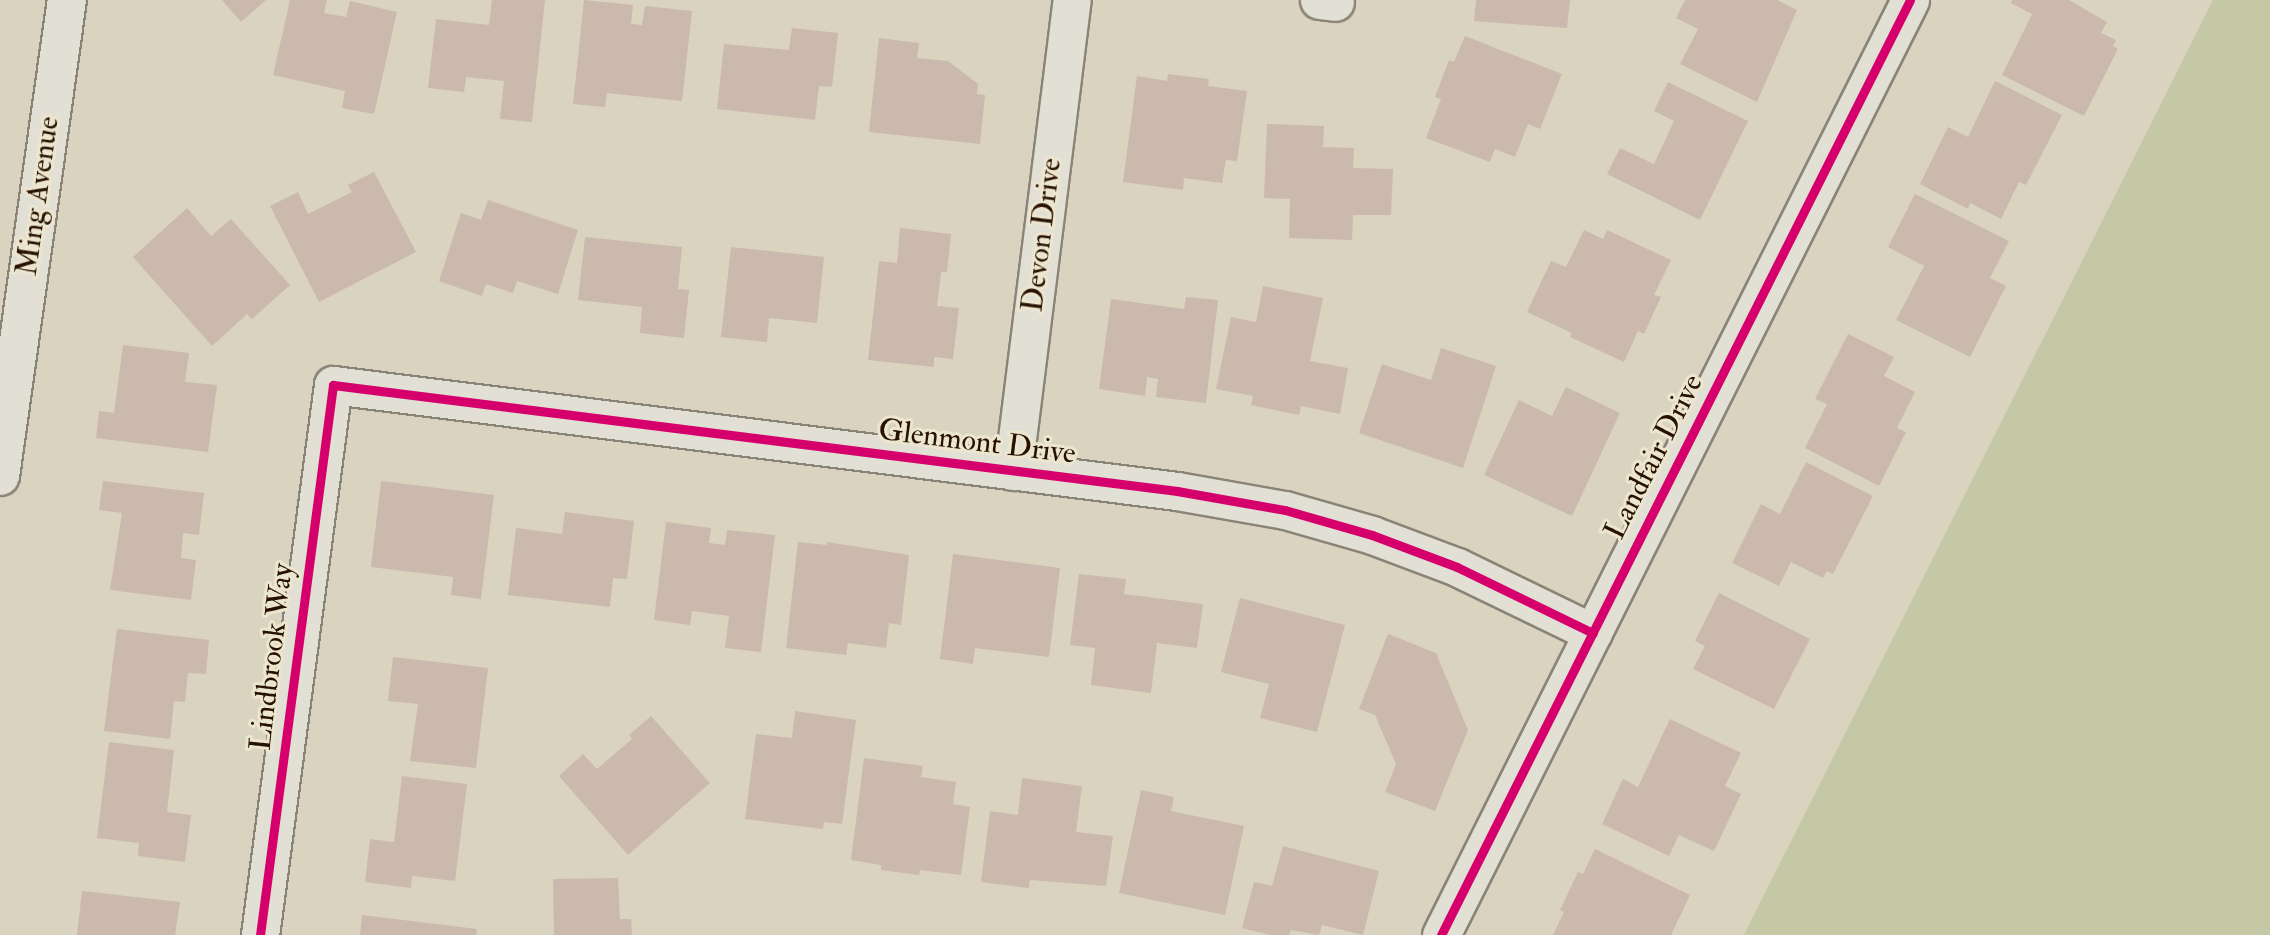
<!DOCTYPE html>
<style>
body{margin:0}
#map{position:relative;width:2270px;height:935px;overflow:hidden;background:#dad3c0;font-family:"IM FELL Double Pica",serif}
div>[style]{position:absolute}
.green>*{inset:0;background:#c5c8a4}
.building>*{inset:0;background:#cbb9ad}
.roads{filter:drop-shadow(2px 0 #8a8477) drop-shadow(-2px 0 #8a8477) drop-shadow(0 2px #8a8477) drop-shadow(0 -2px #8a8477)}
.street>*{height:37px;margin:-18.5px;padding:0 18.5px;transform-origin:18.5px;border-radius:18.5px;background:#e2dfd5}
.secondary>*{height:38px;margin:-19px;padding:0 19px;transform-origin:19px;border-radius:19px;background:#e2dfd5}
.cycleway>*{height:9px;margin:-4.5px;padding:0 4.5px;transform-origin:4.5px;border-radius:4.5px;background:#d6006c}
span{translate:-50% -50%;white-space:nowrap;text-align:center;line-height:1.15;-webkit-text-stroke:6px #ede6cf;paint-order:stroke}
.street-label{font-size:30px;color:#271102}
</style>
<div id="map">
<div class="green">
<div style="clip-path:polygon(2213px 0,2270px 0,2270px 935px,1744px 935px)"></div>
</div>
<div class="building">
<div style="clip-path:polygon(222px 0,266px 0,241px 22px)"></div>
<div style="clip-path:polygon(290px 0,327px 0,324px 13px,346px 17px,350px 1px,397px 12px,374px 114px,342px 108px,345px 91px,273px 75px)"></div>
<div style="clip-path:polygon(492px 0,545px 0,532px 122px,500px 119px,504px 81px,466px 77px,464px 92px,428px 88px,436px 19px,489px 25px)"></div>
<div style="clip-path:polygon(584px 0,633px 5px,631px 24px,642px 25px,645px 6px,692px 11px,682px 101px,607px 93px,605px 107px,573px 104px)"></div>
<div style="clip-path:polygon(1476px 0,1570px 0,1567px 28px,1474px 21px)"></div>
<div style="clip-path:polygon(1685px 0,1777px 0,1797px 10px,1757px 102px,1680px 64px,1698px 29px,1676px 18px)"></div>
<div style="clip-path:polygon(2012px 0,2069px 0,2107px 22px,2101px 33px,2116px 40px,2113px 46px,2118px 49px,2084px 116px,2002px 75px,2032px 14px,2011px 3px)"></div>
<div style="clip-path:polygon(792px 28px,838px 33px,832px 87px,819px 86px,815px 120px,717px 109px,724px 44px,789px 50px)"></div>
<div style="clip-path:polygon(1465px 36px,1562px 74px,1540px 129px,1528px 124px,1515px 157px,1495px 149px,1490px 162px,1426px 138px,1441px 99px,1435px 97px,1449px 60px,1454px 62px)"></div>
<div style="clip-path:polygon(879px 38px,919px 43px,917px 58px,948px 61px,978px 84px,977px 94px,985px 95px,980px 144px,869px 132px)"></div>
<div style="clip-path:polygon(1168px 74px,1209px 79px,1208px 86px,1247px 91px,1237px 161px,1226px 160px,1222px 183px,1184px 178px,1183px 190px,1123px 182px,1137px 76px,1167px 81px)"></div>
<div style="clip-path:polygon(1995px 81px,2062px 115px,2026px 185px,2019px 182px,2001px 219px,1970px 203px,1968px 209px,1920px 184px,1948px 127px,1968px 137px)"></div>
<div style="clip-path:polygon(1668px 82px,1748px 121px,1700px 220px,1607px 174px,1620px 148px,1654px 164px,1674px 121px,1654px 111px)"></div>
<div style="clip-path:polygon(1267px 124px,1324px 126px,1323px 147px,1354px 148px,1353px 168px,1393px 169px,1391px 215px,1353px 215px,1352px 240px,1289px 238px,1290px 199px,1264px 198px)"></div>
<div style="clip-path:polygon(374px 172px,416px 252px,319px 302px,270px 206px,298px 192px,308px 214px,352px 192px,348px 185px)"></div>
<div style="clip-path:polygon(1915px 194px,2009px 241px,1990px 278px,2006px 286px,1970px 357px,1896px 320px,1924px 266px,1888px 247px)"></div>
<div style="clip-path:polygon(488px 200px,578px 230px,558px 294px,517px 281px,513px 293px,486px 284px,482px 296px,439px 281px,461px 213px,481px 220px)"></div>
<div style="clip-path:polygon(187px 208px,211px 236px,231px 219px,290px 285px,252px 319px,247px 314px,212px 346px,133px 257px)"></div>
<div style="clip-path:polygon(900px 228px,951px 234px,947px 272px,941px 272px,937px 306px,959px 308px,953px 359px,934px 357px,934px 367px,868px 360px,879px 261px,897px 263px)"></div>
<div style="clip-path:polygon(1584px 230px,1603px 239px,1607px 230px,1671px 260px,1654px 295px,1661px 297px,1644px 334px,1638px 331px,1624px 362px,1570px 337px,1572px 333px,1527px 312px,1551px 261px,1566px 267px)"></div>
<div style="clip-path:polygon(585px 237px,682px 247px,678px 289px,689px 290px,684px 338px,640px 333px,642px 307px,578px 300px)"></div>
<div style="clip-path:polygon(731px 247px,824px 257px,817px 323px,769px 318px,767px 342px,721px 337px)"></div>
<div style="clip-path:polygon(1263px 286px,1323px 298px,1310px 361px,1348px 368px,1340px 414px,1301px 406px,1299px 415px,1251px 405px,1253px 396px,1216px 389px,1231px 317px,1256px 322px)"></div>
<div style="clip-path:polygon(1186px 297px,1218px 300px,1206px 403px,1156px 397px,1158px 379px,1147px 377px,1145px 396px,1099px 389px,1111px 299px,1184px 309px)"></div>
<div style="clip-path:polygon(1848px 334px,1894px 357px,1884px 376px,1915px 392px,1897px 428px,1906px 432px,1879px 486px,1805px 448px,1827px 404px,1815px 399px)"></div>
<div style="clip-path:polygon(123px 345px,189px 353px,185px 382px,217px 385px,208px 452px,96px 438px,99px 411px,114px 413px)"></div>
<div style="clip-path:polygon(1441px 348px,1496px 366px,1463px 468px,1359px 433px,1382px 364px,1431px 380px)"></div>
<div style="clip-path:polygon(1566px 387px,1620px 413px,1572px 516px,1484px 475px,1519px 400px,1552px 416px)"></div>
<div style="clip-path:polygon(1806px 462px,1873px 496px,1833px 574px,1827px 571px,1823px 578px,1791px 562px,1779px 586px,1732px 563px,1761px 504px,1780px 514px)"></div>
<div style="clip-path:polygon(103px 481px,204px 493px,199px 535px,183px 533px,181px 558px,196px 560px,191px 600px,110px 590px,122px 513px,99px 510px)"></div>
<div style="clip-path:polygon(381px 481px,494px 495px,481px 599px,451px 595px,453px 577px,371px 567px)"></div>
<div style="clip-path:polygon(565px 512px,634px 521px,627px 579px,613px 578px,610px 607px,508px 595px,516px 528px,562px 534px)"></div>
<div style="clip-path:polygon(666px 522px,711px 528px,709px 543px,725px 545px,727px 530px,775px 535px,761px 652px,725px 648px,729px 616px,692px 611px,690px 625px,654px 620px)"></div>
<div style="clip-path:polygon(798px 542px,827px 545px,827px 542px,909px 555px,901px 625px,889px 623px,886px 648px,848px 643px,846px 655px,786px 648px)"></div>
<div style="clip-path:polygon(953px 554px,1060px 568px,1049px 657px,975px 648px,973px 664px,940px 659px)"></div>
<div style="clip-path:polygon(1079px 574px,1126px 579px,1124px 594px,1203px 604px,1197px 648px,1157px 643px,1151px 693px,1091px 685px,1095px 648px,1070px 645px)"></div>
<div style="clip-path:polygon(1719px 593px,1810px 639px,1774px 709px,1693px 669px,1705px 646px,1695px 641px)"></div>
<div style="clip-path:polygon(1240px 598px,1345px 625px,1317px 732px,1260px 718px,1269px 684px,1221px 672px)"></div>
<div style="clip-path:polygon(117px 629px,209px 640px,206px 674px,188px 673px,185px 702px,174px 701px,170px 739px,104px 731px)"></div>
<div style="clip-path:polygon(1388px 634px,1436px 653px,1468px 730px,1435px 811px,1385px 792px,1396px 764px,1375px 715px,1359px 709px)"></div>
<div style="clip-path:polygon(393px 657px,488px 668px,476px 768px,410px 761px,418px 704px,388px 701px)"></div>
<div style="clip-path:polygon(795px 711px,856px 720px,842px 824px,824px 822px,823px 829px,745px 819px,756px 734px,792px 738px)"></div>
<div style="clip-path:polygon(651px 716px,710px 783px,628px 855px,559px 776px,583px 754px,597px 769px,632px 739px,629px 735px)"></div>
<div style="clip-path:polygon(1670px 719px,1741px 753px,1725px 786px,1741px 794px,1714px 851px,1679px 835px,1669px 856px,1602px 824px,1623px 779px,1638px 787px)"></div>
<div style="clip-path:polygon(109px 742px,174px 750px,167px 812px,191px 815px,185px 862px,138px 856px,139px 843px,97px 838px)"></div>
<div style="clip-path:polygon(864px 758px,923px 766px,921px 777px,956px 782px,953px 804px,970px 807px,961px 875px,920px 870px,919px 875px,881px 870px,881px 865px,851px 860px)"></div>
<div style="clip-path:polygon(402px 776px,467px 784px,455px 881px,412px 876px,411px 888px,365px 882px,370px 839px,394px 842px)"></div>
<div style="clip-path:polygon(1022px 778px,1082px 786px,1076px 832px,1113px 836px,1106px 886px,1030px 880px,1029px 888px,981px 882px,990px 811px,1018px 815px)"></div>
<div style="clip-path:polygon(1141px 790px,1174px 797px,1171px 811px,1244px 826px,1225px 915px,1119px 893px)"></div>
<div style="clip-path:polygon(1283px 846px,1379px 871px,1363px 935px,1322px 925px,1319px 935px,1291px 930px,1289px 935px,1270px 935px,1242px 928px,1254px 882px,1272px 886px)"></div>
<div style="clip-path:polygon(1595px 849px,1690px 895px,1671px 935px,1553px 935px,1564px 912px,1560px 910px,1578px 872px,1583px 874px)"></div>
<div style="clip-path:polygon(618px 878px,620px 919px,631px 919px,632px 935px,554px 935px,553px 879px)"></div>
<div style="clip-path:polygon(82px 891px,180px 902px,175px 935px,77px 935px)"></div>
<div style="clip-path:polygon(362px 915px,477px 929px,476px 935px,360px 935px)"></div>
</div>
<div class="roads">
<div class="street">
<div style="left:1319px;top:0;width:16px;rotate:7deg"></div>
<div style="left:1013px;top:471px;width:475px;rotate:-82.9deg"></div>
<div style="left:260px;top:935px;width:555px;rotate:-82.44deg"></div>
<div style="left:333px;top:385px;width:851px;rotate:7.16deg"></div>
<div style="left:1177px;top:491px;width:110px;rotate:10deg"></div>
<div style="left:1285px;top:510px;width:91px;rotate:16deg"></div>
<div style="left:1372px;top:535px;width:91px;rotate:20.6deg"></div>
<div style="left:1457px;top:567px;width:151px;rotate:25.9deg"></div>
<div style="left:1441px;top:935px;width:1046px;rotate:-63.36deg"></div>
</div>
<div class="secondary">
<div style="left:0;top:476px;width:481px;rotate:-82deg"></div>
</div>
</div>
<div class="cycleway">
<div style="left:260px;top:935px;width:555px;rotate:-82.44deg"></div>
<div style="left:333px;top:385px;width:851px;rotate:7.16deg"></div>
<div style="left:1177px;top:491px;width:110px;rotate:10deg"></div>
<div style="left:1285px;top:510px;width:91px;rotate:16deg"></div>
<div style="left:1372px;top:535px;width:91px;rotate:20.6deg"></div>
<div style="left:1457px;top:567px;width:151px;rotate:25.9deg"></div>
<div style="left:1441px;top:935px;width:1046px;rotate:-63.36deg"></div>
</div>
<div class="street-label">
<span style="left:38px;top:196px;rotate:-82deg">Ming Avenue</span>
<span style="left:1042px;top:235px;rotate:-83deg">Devon Drive</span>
<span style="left:977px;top:442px;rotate:7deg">Glenmont Drive</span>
<span style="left:1654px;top:457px;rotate:-63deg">Landfair Drive</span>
<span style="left:272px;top:657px;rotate:-83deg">Lindbrook Way</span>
</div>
</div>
